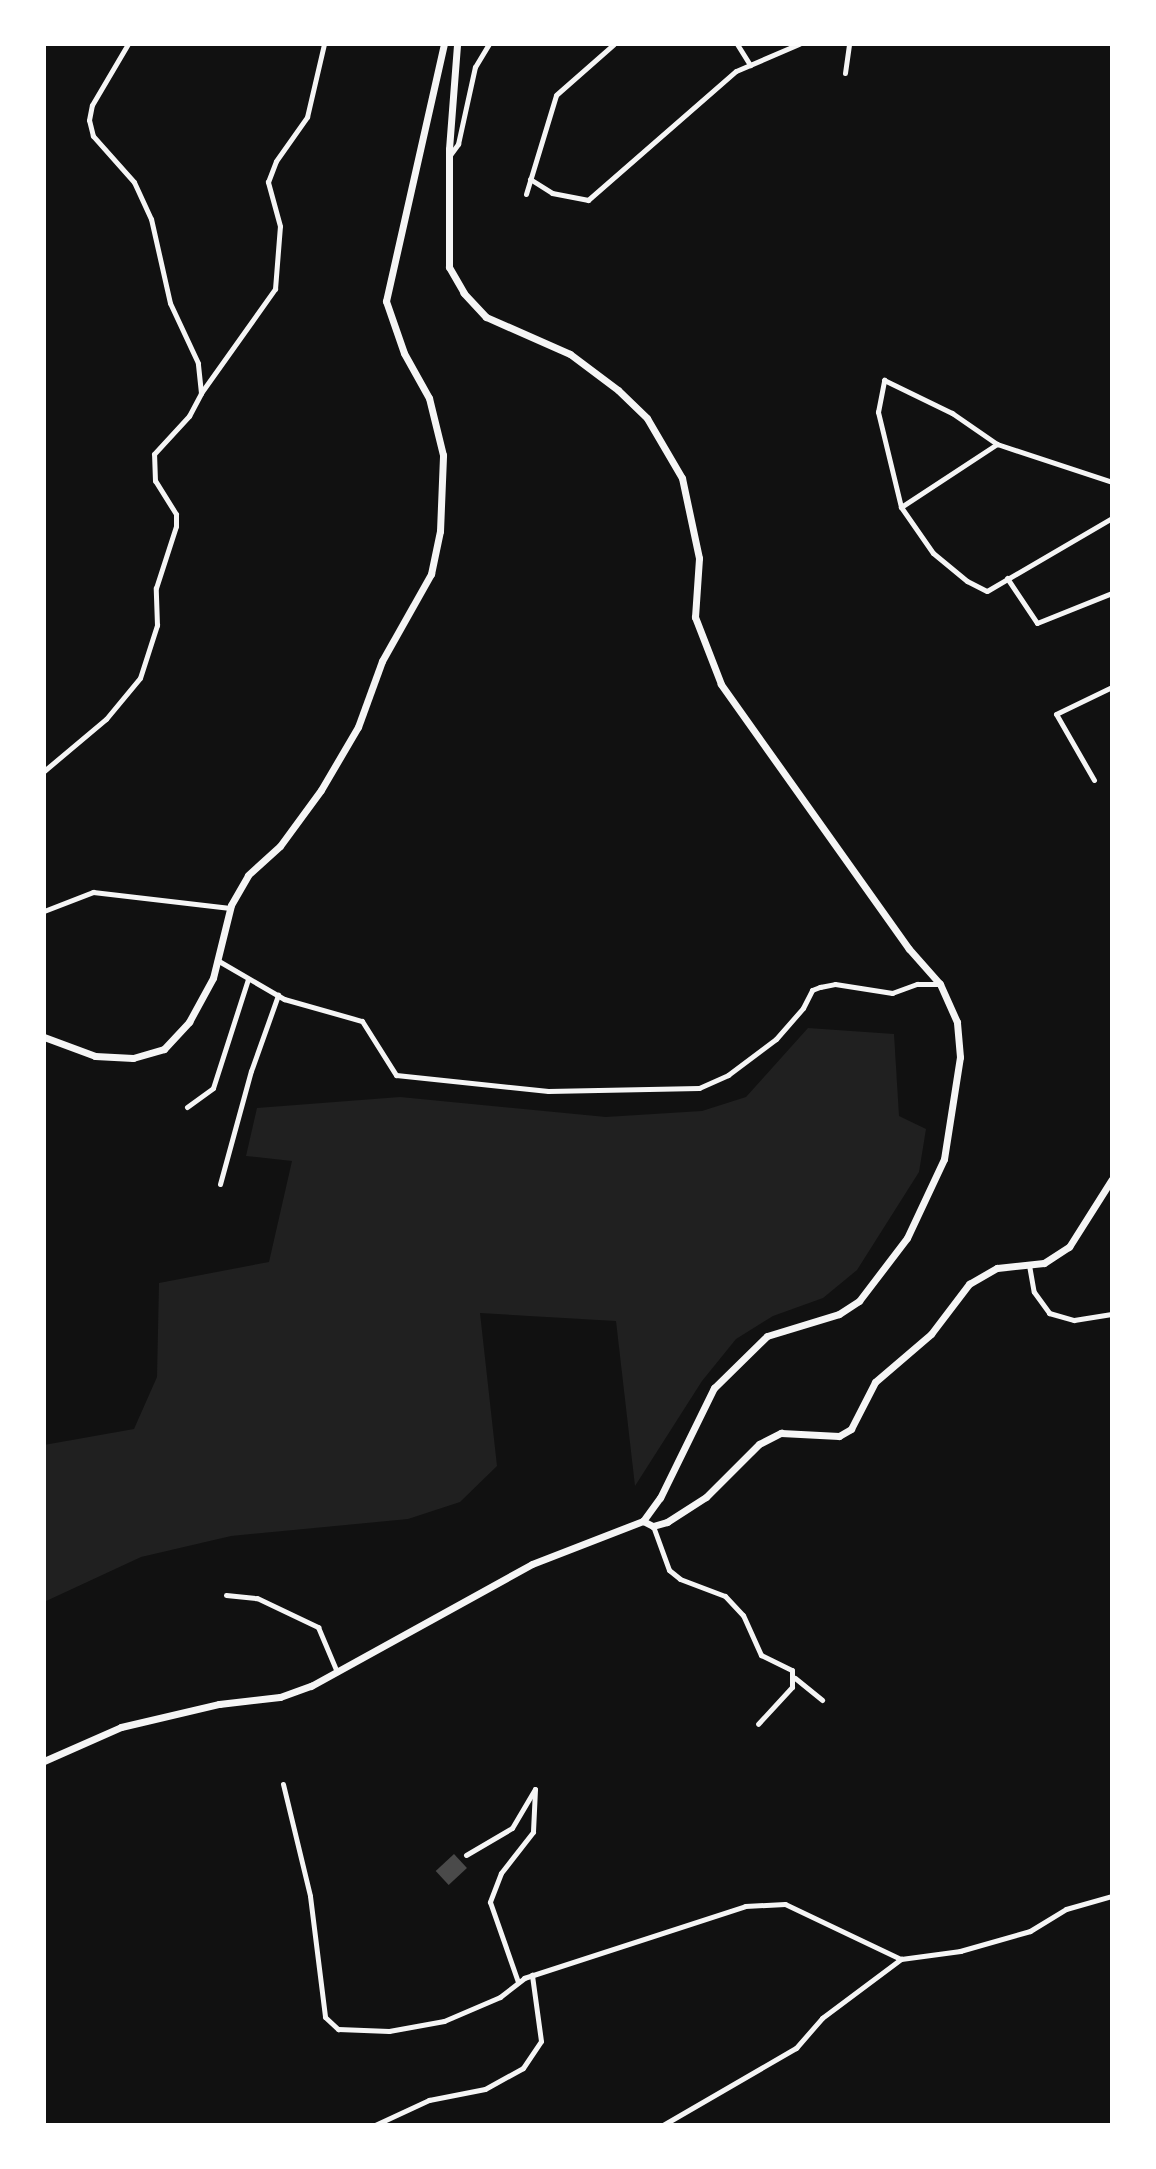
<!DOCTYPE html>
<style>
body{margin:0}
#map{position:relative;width:1156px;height:2169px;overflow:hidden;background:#111;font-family:"Asap Condensed",sans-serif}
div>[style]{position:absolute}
.green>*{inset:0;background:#202020}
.building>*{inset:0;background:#4a4a4a;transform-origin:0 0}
.minor>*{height:5px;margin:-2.5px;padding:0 2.5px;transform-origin:2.5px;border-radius:2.5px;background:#f5f5f5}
.tertiary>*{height:7px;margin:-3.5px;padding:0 3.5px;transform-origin:3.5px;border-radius:3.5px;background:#f5f5f5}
span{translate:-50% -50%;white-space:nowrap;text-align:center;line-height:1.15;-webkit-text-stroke:5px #fff;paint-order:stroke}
.frame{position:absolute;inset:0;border:46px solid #fff;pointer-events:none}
</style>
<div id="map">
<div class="green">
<div style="clip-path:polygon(808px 1028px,894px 1034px,899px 1116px,926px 1129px,919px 1172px,857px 1270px,823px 1298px,773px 1316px,736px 1339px,702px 1381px,635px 1486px,616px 1321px,480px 1313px,497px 1466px,460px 1502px,408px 1519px,231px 1536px,141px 1557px,44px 1602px,44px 1445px,134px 1429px,157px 1377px,159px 1283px,269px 1262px,292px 1161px,246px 1156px,257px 1108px,400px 1097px,606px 1117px,702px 1111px,746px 1097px)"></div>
</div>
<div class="building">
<div style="left:454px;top:1854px;width:19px;height:25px;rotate:47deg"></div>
</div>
<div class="minor">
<div style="left:737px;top:44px;width:25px;rotate:58deg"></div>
<div style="left:845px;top:73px;width:29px;rotate:-82deg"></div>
<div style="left:450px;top:155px;width:14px;rotate:-54deg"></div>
<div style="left:458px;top:144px;width:79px;rotate:-77.6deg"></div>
<div style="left:475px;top:67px;width:27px;rotate:-59deg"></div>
<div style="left:530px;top:179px;width:26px;rotate:32deg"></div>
<div style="left:552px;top:193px;width:37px;rotate:11deg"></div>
<div style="left:588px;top:200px;width:196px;rotate:-41.1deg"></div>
<div style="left:736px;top:71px;width:69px;rotate:-23.2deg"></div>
<div style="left:526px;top:194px;width:103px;rotate:-73.1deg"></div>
<div style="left:556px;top:95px;width:77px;rotate:-41.3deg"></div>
<div style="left:201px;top:393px;width:128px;rotate:-54.6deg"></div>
<div style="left:275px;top:289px;width:63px;rotate:-85.5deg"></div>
<div style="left:280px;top:226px;width:46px;rotate:-105.3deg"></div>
<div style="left:268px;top:182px;width:22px;rotate:-69deg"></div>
<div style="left:276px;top:161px;width:54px;rotate:-54.8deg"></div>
<div style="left:307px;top:117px;width:75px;rotate:-76.9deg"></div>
<div style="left:997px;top:444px;width:115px;rotate:146.7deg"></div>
<div style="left:901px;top:507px;width:56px;rotate:55.2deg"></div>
<div style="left:933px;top:553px;width:44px;rotate:39.5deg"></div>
<div style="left:967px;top:581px;width:22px;rotate:27deg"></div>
<div style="left:987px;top:591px;width:145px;rotate:-30.3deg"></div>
<div style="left:901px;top:507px;width:98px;rotate:-103.6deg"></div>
<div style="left:878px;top:412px;width:33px;rotate:-79deg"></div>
<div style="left:884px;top:380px;width:76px;rotate:25.9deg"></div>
<div style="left:952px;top:413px;width:55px;rotate:34.6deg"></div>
<div style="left:997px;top:444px;width:121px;rotate:18.3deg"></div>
<div style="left:1007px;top:578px;width:54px;rotate:56.3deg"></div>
<div style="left:1037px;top:623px;width:81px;rotate:-21.8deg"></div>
<div style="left:44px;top:771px;width:81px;rotate:-40deg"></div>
<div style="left:106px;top:719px;width:53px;rotate:-50.3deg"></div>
<div style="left:140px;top:678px;width:56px;rotate:-72.2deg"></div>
<div style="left:157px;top:625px;width:37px;rotate:-92deg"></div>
<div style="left:156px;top:588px;width:65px;rotate:-72.1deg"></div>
<div style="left:176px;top:526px;width:12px;rotate:-90deg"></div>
<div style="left:176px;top:514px;width:39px;rotate:-122deg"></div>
<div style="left:155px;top:481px;width:27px;rotate:-92deg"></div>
<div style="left:154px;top:454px;width:52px;rotate:-47.4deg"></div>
<div style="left:189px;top:416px;width:26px;rotate:-62deg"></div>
<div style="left:201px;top:393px;width:30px;rotate:-96deg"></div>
<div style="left:198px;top:363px;width:66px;rotate:-115deg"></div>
<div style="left:170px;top:303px;width:86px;rotate:-102.7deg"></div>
<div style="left:151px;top:219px;width:41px;rotate:-114.7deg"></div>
<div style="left:134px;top:182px;width:62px;rotate:-131.7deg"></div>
<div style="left:93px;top:136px;width:16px;rotate:-104deg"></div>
<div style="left:89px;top:120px;width:15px;rotate:-79deg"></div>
<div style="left:92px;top:105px;width:71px;rotate:-59.5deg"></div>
<div style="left:1094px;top:780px;width:76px;rotate:-119.9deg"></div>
<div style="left:1056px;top:714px;width:62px;rotate:-25.7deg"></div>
<div style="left:44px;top:911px;width:53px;rotate:-21.2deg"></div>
<div style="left:93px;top:892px;width:138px;rotate:6.7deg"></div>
<div style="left:217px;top:960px;width:78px;rotate:30.2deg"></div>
<div style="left:284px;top:999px;width:81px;rotate:15.8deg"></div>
<div style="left:362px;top:1021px;width:64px;rotate:57.8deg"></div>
<div style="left:396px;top:1075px;width:153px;rotate:6deg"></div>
<div style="left:548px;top:1091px;width:151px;rotate:-1.1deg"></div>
<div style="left:699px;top:1088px;width:32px;rotate:-24deg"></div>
<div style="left:728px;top:1075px;width:60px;rotate:-36.9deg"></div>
<div style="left:776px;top:1039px;width:41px;rotate:-48.9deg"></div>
<div style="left:803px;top:1008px;width:20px;rotate:-63deg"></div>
<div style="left:812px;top:990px;width:9px;rotate:-21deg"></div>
<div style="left:820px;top:987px;width:15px;rotate:-11deg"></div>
<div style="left:835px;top:984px;width:58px;rotate:9deg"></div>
<div style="left:892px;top:993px;width:27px;rotate:-20deg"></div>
<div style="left:917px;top:984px;width:23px"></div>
<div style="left:187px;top:1107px;width:32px;rotate:-36deg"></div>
<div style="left:213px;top:1088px;width:114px;rotate:-72.2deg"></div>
<div style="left:220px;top:1184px;width:117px;rotate:-74.7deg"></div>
<div style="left:251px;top:1071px;width:81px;rotate:-70.4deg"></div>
<div style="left:1029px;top:1265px;width:27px;rotate:80deg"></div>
<div style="left:1034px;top:1292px;width:26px;rotate:54deg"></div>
<div style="left:1049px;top:1313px;width:26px;rotate:16deg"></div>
<div style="left:1074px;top:1320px;width:38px;rotate:-9deg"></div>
<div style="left:653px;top:1526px;width:47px;rotate:70deg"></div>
<div style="left:669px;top:1570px;width:14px;rotate:39deg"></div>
<div style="left:680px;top:1579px;width:48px;rotate:20.7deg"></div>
<div style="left:725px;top:1596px;width:26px;rotate:47deg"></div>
<div style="left:743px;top:1615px;width:44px;rotate:65.8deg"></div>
<div style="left:761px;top:1655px;width:34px;rotate:26deg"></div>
<div style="left:792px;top:1670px;width:17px;rotate:90deg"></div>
<div style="left:792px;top:1687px;width:50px;rotate:132.6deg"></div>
<div style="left:226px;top:1595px;width:31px;rotate:6deg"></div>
<div style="left:257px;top:1598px;width:68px;rotate:25.4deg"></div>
<div style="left:318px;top:1627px;width:49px;rotate:67.1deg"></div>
<div style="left:795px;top:1678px;width:35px;rotate:39deg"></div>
<div style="left:283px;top:1784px;width:115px;rotate:76.4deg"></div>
<div style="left:310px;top:1896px;width:122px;rotate:82.9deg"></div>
<div style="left:325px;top:2017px;width:18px;rotate:43deg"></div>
<div style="left:338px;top:2029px;width:51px;rotate:2.2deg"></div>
<div style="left:389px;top:2031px;width:56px;rotate:-10.3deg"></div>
<div style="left:444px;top:2021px;width:61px;rotate:-23.2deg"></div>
<div style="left:500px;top:1997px;width:31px;rotate:-38deg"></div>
<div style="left:524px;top:1978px;width:232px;rotate:-18deg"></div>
<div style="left:745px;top:1906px;width:40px;rotate:-2.9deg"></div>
<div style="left:785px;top:1904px;width:128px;rotate:25.4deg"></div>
<div style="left:466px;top:1855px;width:53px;rotate:-30.4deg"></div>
<div style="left:512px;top:1828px;width:45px;rotate:-59.5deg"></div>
<div style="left:535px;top:1789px;width:43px;rotate:92.7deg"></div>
<div style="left:533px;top:1832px;width:52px;rotate:128deg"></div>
<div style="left:501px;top:1873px;width:31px;rotate:111deg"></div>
<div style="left:490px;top:1902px;width:85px;rotate:70.7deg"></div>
<div style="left:375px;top:2125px;width:60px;rotate:-24.8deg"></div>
<div style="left:429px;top:2100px;width:57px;rotate:-11.1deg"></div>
<div style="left:485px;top:2089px;width:43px;rotate:-28.9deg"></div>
<div style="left:523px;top:2068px;width:32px;rotate:-56deg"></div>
<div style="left:541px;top:2041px;width:67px;rotate:-97.8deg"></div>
<div style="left:663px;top:2125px;width:154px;rotate:-30.1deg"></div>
<div style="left:796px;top:2048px;width:40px;rotate:-49deg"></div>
<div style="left:822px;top:2018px;width:99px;rotate:-36.8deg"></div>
<div style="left:901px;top:1959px;width:60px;rotate:-7.7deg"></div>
<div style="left:960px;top:1951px;width:73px;rotate:-15.9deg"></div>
<div style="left:1030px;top:1931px;width:42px;rotate:-31.4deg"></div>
<div style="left:1066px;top:1909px;width:48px;rotate:-15.8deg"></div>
</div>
<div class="tertiary">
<div style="left:44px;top:1037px;width:54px;rotate:20.4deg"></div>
<div style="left:95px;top:1056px;width:38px;rotate:3deg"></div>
<div style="left:133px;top:1058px;width:32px;rotate:-16deg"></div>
<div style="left:164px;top:1049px;width:37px;rotate:-47deg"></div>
<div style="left:189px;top:1022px;width:50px;rotate:-61.4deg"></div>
<div style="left:213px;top:978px;width:75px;rotate:-76.1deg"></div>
<div style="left:231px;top:905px;width:34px;rotate:-60deg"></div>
<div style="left:248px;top:875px;width:43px;rotate:-42.2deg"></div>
<div style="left:280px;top:846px;width:69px;rotate:-53.8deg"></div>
<div style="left:321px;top:790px;width:73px;rotate:-59.6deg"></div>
<div style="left:358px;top:727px;width:70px;rotate:-70deg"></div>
<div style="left:382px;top:661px;width:100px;rotate:-60.6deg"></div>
<div style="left:431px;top:574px;width:44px;rotate:-78.2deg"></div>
<div style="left:440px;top:531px;width:76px;rotate:-87.7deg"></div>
<div style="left:443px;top:455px;width:59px;rotate:-103.8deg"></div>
<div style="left:429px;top:398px;width:51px;rotate:-119.1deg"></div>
<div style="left:404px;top:353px;width:55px;rotate:-109.1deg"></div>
<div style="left:386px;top:301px;width:263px;rotate:-77.3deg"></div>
<div style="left:643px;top:1521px;width:11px;rotate:27deg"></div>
<div style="left:653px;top:1526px;width:15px;rotate:-16deg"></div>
<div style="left:667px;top:1522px;width:46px;rotate:-32.7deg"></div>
<div style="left:706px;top:1497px;width:75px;rotate:-45deg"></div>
<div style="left:759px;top:1444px;width:25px;rotate:-27deg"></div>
<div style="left:781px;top:1433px;width:58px;rotate:3deg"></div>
<div style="left:839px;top:1436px;width:14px;rotate:-30deg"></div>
<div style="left:851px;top:1429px;width:53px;rotate:-62.9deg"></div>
<div style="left:875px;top:1382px;width:74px;rotate:-40.6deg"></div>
<div style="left:931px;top:1334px;width:63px;rotate:-52.8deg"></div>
<div style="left:969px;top:1284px;width:32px;rotate:-30deg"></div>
<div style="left:997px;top:1268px;width:47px;rotate:-6.1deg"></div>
<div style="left:1044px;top:1263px;width:30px;rotate:-33deg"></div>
<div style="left:1069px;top:1247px;width:80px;rotate:-57.7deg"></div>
<div style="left:44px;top:1761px;width:84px;rotate:-23.8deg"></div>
<div style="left:121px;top:1727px;width:101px;rotate:-13.2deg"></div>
<div style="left:219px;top:1704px;width:61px;rotate:-6.5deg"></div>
<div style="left:280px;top:1697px;width:33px;rotate:-20deg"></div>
<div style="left:311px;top:1686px;width:252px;rotate:-28.9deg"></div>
<div style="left:532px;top:1564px;width:119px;rotate:-21.2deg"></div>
<div style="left:643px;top:1521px;width:29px;rotate:-54deg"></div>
<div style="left:660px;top:1498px;width:123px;rotate:-63.9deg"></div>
<div style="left:714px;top:1388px;width:74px;rotate:-44.5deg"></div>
<div style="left:767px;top:1336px;width:75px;rotate:-17deg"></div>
<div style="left:839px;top:1314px;width:24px;rotate:-33deg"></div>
<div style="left:859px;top:1301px;width:79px;rotate:-52.7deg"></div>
<div style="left:907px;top:1238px;width:87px;rotate:-64.9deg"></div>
<div style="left:944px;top:1159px;width:103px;rotate:-81.1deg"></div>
<div style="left:960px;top:1057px;width:35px;rotate:-95deg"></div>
<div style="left:957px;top:1022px;width:42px;rotate:-114.1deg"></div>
<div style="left:940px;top:984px;width:47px;rotate:-131.5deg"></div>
<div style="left:909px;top:949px;width:325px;rotate:-125.4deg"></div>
<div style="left:721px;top:684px;width:72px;rotate:-111.2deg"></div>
<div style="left:695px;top:617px;width:59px;rotate:-86.1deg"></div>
<div style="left:699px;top:558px;width:82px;rotate:-102deg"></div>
<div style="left:682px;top:478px;width:69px;rotate:-120.3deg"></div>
<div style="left:647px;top:418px;width:40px;rotate:-136deg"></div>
<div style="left:618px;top:390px;width:60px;rotate:-143.1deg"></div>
<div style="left:570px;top:354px;width:92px;rotate:-156.2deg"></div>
<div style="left:486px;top:317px;width:33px;rotate:-133deg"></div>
<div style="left:464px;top:293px;width:30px;rotate:-120deg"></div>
<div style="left:449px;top:267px;width:118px;rotate:-90deg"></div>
<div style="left:449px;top:149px;width:105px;rotate:-85.6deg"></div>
</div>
<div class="frame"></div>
</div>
